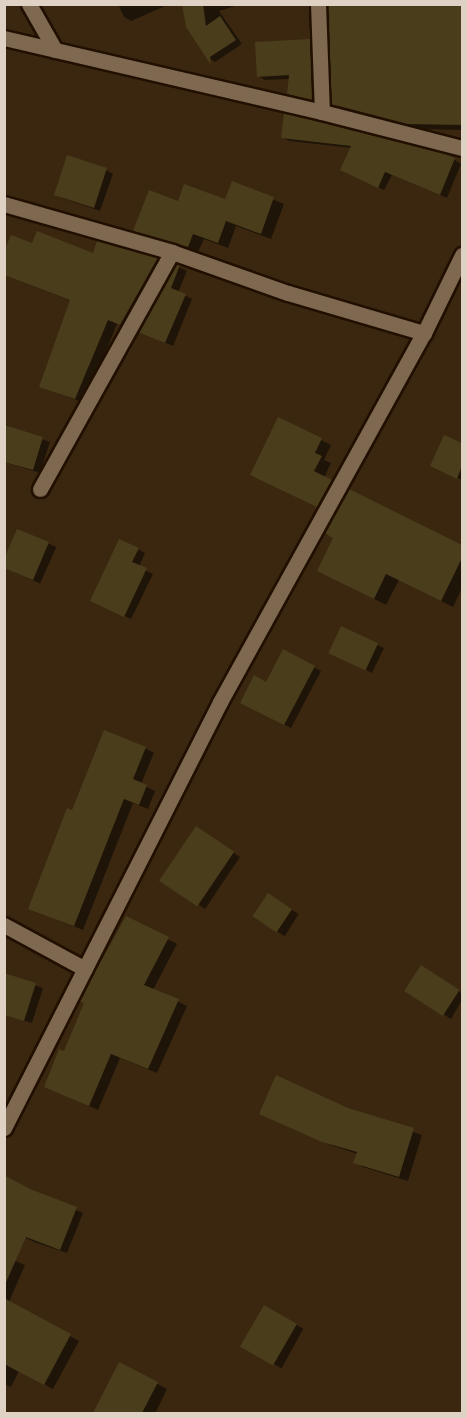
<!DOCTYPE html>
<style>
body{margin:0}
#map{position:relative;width:467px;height:1418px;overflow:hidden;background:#3b2710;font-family:Poppins,sans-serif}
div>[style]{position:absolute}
.shadow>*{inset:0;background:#0007;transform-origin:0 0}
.building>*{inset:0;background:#493d1b;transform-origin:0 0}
.roads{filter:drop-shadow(2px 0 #210f00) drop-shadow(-2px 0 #210f00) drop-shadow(0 2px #210f00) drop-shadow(0 -2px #210f00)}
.minor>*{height:15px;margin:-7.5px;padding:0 7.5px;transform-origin:7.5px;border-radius:7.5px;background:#7f6850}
span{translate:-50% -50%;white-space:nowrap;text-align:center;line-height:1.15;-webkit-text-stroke:6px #3b2710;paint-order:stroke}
.frame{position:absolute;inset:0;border:6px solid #dfd2c5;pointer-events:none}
</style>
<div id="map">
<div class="shadow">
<div style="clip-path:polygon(118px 4px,170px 4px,131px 21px,124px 17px)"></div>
<div style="clip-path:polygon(184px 4px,242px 4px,219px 11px,242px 44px,215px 62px,208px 58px)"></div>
<div style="clip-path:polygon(442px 4px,462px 4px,462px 130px,418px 129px,343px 109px,333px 103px)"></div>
<div style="clip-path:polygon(309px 41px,316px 45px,318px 102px,288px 93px,290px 79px,265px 80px,258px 76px)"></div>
<div style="clip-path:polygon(286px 115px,455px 160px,461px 164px,447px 198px,392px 175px,384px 190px,348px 173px,352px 148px,290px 141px,283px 138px)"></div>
<div style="clip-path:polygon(106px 170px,113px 174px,100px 211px,62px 198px)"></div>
<div style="clip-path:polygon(233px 183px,284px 204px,271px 239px,236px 226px,228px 248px,204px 239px,198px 252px,145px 236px,135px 230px,179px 203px,226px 201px)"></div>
<div style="clip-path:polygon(33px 245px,93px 255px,157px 259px,166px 265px,130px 329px,117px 324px,85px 403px,41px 387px,72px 301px,4px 275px)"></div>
<div style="clip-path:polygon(177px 266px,187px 271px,178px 292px,192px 299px,173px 346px,140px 332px)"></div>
<div style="clip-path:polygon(279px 419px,331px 445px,324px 460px,331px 463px,324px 478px,341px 487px,327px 511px,262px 480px)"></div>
<div style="clip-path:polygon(4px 426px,50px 442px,40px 473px,4px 462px)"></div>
<div style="clip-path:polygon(445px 437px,462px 445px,462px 480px,439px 470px)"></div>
<div style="clip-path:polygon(350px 491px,462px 547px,462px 588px,453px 607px,399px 580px,386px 605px,331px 577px,335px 537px)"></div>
<div style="left:18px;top:530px;width:42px;height:40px;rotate:24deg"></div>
<div style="clip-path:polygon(138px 549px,145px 553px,139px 567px,153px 574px,131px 619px,99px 604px)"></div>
<div style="clip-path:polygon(377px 645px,384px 648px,372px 673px,338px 656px)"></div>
<div style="clip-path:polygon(284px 651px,321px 671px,291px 728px,249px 706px,267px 684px)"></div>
<div style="clip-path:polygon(145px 748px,154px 753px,141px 784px,155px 791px,148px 809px,133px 803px,83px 930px,30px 908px,73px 812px)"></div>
<div style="clip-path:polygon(203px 832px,240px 857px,205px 909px,161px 880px)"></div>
<div style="left:268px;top:895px;width:36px;height:26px;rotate:32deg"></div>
<div style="clip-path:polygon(126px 918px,177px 944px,153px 990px,187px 1006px,157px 1073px,120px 1058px,98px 1110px,46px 1086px,65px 1053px)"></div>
<div style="clip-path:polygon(429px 971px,462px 993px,462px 1000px,451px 1019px,406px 991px)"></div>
<div style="clip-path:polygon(4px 975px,43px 988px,32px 1023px,4px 1015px)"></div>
<div style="clip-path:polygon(347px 1109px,422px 1135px,408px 1181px,363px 1167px,355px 1162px,358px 1154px,333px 1146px,261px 1114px)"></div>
<div style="clip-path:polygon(29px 1190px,83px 1213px,67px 1253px,34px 1242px,4px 1227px)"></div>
<div style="clip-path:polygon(4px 1256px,25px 1265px,9px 1302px,79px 1341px,53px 1389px,19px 1371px,11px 1387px,4px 1384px)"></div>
<div style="left:264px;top:1307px;width:45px;height:45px;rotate:29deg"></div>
<div style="clip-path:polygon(120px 1364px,167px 1389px,155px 1414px,94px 1414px)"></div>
</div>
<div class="building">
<div style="clip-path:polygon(182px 4px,203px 4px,206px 26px,220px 16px,236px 40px,210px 57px,211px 65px,186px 27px)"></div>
<div style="clip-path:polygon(329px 4px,462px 4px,462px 125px,407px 124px,331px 104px)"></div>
<div style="clip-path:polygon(310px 39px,312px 100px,287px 94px,289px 75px,257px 77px,255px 42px)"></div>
<div style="clip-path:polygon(284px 113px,442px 153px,455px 158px,440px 195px,385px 172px,378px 188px,340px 170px,351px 146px,281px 138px)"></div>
<div style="left:67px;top:155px;width:42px;height:42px;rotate:18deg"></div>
<div style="clip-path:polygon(232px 181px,274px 197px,261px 234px,226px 221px,218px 243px,193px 234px,188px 247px,133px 231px,149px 190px,178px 201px,184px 184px,225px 199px)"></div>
<div style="clip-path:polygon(37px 231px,93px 253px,97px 241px,158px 258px,120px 325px,108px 320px,75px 399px,39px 387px,70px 300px,4px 275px,4px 251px,11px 235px,32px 243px)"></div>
<div style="clip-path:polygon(177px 264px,180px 265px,171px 288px,186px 294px,165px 343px,138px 332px)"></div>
<div style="clip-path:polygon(278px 417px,322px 438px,315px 453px,322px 456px,314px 471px,332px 480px,317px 507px,250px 475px)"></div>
<div style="clip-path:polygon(4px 425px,43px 437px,33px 470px,4px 462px)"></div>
<div style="clip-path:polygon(444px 435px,462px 443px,462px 466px,457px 479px,430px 466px)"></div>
<div style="clip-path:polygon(349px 489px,462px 545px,462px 558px,441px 601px,386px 574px,374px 599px,317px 571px,333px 538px,325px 533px)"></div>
<div style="clip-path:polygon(17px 529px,49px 542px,33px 580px,4px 568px,4px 559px)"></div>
<div style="clip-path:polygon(119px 539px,139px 548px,132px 562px,147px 568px,124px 617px,90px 601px)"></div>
<div style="left:341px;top:626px;width:41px;height:30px;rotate:25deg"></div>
<div style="clip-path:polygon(283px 649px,315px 666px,284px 725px,240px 703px,254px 675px,266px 682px)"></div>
<div style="clip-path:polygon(104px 730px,146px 747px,133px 779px,147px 785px,139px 805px,124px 799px,74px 926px,28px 909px,67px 808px,72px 810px)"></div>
<div style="left:196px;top:826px;width:46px;height:66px;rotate:34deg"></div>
<div style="left:268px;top:893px;width:29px;height:28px;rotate:34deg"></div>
<div style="clip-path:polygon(126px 916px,169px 937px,144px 985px,179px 999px,148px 1069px,111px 1054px,89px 1106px,44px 1087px,59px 1049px,64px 1051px,84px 1003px,79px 1001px)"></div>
<div style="left:421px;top:965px;width:46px;height:31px;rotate:33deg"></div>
<div style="clip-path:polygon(4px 973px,36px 983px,24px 1021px,4px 1015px)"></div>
<div style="clip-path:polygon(276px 1075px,348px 1108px,414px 1128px,399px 1177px,353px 1163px,357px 1152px,322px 1142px,259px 1114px)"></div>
<div style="clip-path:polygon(4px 1175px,30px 1189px,77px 1207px,60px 1250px,26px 1237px,4px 1287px)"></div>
<div style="clip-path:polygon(4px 1298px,71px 1334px,44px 1385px,4px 1364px)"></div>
<div style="left:264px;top:1305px;width:38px;height:48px;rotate:30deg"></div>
<div style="clip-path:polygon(119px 1362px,158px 1382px,142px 1413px,93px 1413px)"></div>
</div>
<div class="roads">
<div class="minor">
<div style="left:29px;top:4px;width:53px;rotate:60.5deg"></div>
<div style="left:318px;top:4px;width:108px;rotate:87.9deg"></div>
<div style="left:4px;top:38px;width:326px;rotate:13.1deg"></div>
<div style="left:322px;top:112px;width:145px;rotate:14.4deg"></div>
<div style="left:4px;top:204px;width:175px;rotate:15.9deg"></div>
<div style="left:172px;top:252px;width:123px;rotate:19.5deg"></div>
<div style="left:288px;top:293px;width:142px;rotate:16.4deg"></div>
<div style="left:40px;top:489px;width:271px;rotate:-60.9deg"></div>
<div style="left:4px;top:925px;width:92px;rotate:28.5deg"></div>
<div style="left:4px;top:1128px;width:478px;rotate:-63.1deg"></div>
<div style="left:220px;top:702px;width:422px;rotate:-61.1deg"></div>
<div style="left:424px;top:333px;width:87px;rotate:-64deg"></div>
</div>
</div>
<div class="frame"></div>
</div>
